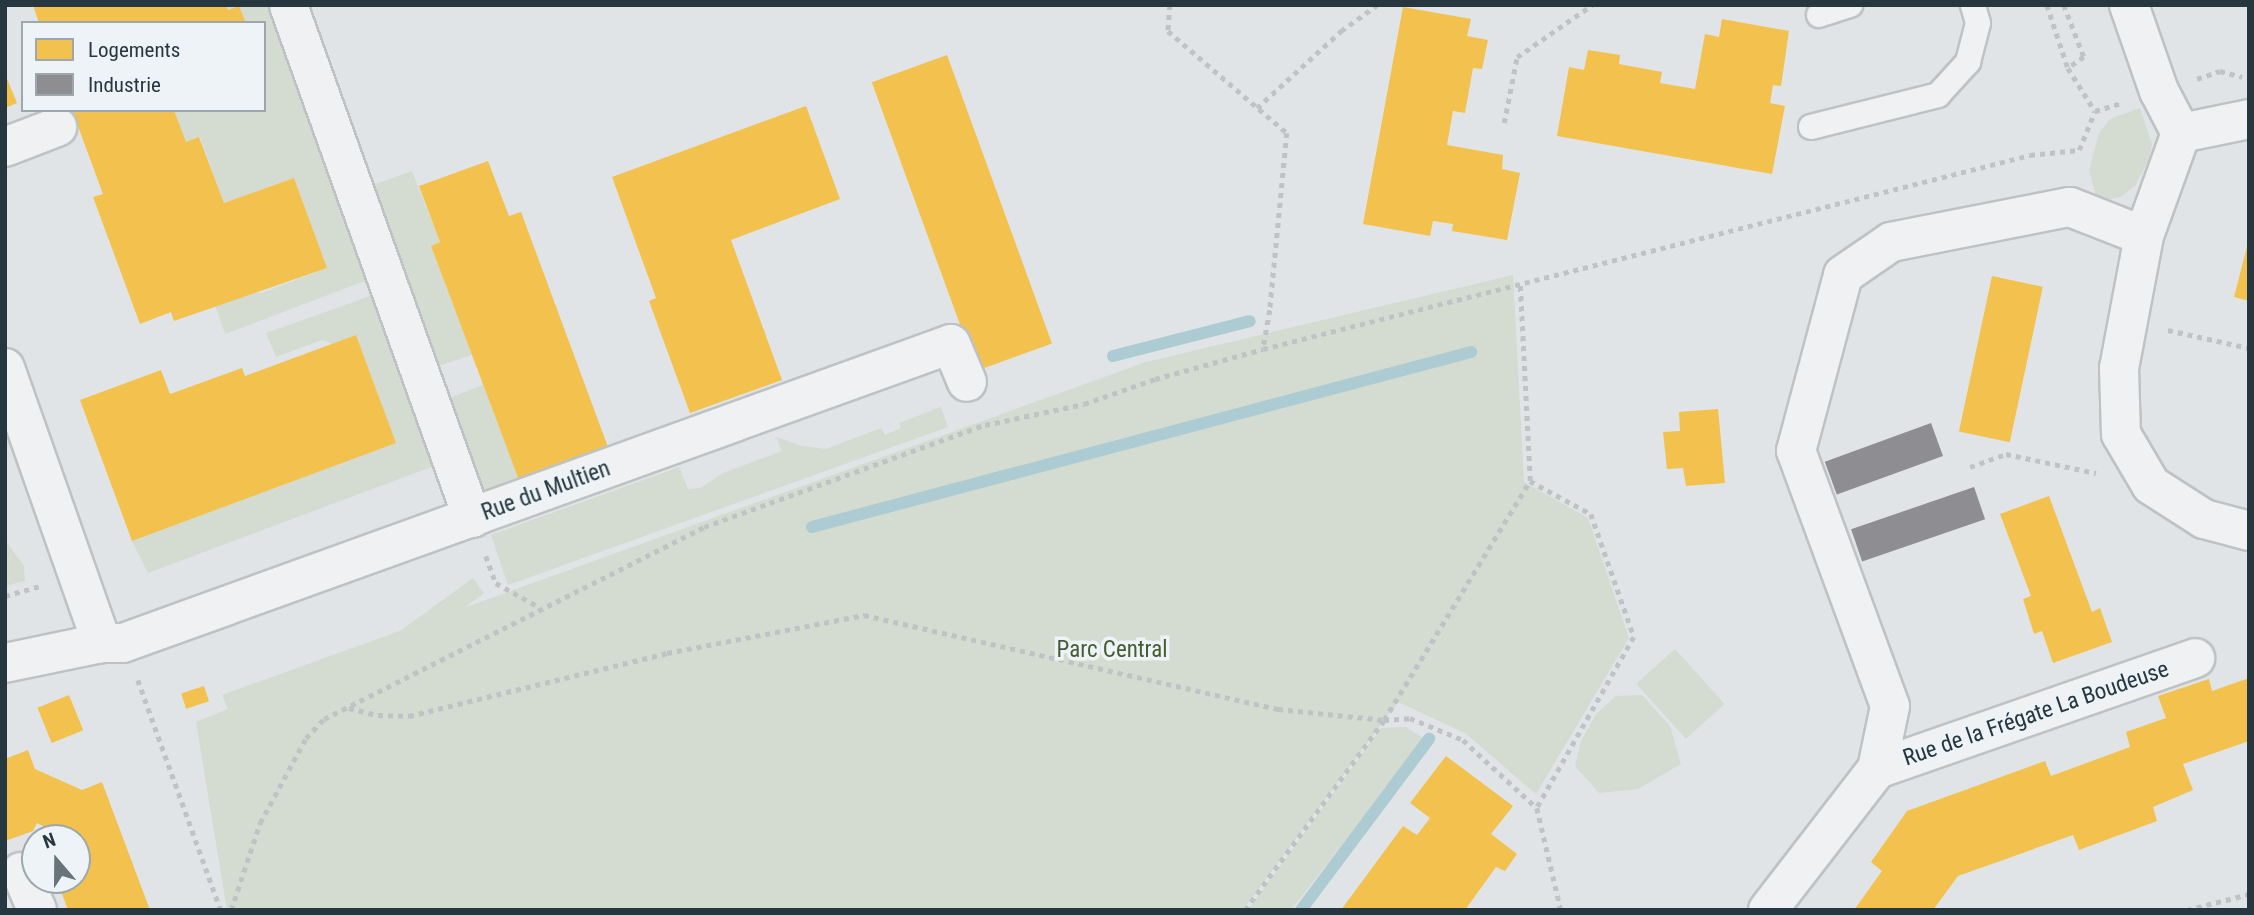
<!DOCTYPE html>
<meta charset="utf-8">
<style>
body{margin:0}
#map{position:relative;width:2254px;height:915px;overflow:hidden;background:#e0e4e6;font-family:"Roboto Condensed",sans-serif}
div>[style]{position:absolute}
.green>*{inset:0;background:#d4dbd0;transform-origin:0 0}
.homes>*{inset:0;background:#f2c14e;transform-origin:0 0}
.industry>*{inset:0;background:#8d8d92;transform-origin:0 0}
.stream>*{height:12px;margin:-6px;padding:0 6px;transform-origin:6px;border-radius:6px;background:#accbd2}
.path>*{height:4.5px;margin-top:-2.25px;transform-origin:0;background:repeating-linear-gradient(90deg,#bfc3c5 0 5px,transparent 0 10px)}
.roads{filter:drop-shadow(2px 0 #bec2c4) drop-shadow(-2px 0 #bec2c4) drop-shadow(0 2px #bec2c4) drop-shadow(0 -2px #bec2c4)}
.service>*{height:24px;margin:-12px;padding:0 12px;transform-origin:12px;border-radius:12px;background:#eff1f2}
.pedestrian>*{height:37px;margin:-18.5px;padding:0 18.5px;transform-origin:18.5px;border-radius:18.5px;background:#eff1f2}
.minor>*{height:38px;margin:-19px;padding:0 19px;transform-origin:19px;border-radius:19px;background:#eff1f2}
span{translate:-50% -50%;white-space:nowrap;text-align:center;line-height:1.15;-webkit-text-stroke:7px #edf3f6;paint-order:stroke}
.street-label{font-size:23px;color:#263740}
.park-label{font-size:23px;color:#475c33}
.frame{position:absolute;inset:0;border:7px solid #263740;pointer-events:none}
.legend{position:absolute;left:21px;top:21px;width:245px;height:91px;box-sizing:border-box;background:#edf3f6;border:2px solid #9da8ad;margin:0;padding:9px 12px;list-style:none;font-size:21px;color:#263740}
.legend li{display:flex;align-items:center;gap:14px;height:35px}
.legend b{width:35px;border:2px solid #9da8ad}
.north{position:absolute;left:21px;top:824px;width:70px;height:70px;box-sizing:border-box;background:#edf3f6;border:2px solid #9da8ad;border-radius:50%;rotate:340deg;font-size:19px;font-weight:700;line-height:28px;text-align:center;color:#263740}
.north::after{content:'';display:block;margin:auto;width:24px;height:32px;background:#67747a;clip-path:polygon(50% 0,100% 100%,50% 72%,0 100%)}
</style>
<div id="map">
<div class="green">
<div style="clip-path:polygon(226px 5px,274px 5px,370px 279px,225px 334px,215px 305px,257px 290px,259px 294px,327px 268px,294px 178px,224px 203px,200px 137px,186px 142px,174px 110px,264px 110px,264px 23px,246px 23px,239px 6px,228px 10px)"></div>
<div style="clip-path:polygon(2140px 108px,2152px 144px,2149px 159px,2135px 186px,2122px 196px,2107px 200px,2097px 199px,2089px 170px,2099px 133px,2110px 119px)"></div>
<div style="clip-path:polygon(412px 171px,440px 242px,431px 246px,472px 355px,432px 368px,367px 187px)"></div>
<div style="clip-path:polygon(1513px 275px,1524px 482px,1588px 518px,1629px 638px,1536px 794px,1465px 733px,1398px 702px,1243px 910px,227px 910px,196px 722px,228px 709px,222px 695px,1146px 362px)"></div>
<div style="clip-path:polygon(376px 294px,434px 466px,148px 573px,132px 541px,396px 443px,356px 335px,332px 344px,322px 340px,276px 357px,266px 333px)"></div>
<div style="left:483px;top:385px;width:102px;height:40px;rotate:69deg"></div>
<div style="clip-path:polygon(941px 407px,948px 427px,508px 585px,491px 535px,679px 467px,688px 489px,700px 488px,723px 473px,782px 451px,776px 437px,802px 446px,826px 449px,881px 428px,885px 435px,901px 428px,899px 423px)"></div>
<div style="clip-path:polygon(5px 540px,24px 566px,25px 581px,5px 586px)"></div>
<div style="left:473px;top:578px;width:19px;height:290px;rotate:54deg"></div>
<div style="left:1675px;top:649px;width:74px;height:52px;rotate:48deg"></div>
<div style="clip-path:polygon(1642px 695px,1670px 726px,1681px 764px,1638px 789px,1599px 793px,1575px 766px,1581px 741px,1596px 714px,1616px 696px)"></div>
<div style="clip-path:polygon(1406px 727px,1425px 739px,1291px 910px,1248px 910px,1381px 728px)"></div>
</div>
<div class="homes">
<div style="clip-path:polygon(33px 5px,226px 5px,228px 10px,239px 6px,246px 23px,39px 23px)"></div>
<div style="clip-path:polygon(1403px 7px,1471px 19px,1467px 36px,1488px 40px,1482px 69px,1473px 68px,1465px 113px,1453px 111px,1447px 145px,1503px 155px,1502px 169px,1520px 173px,1507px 240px,1452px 231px,1453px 224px,1433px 221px,1430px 236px,1363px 224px)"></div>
<div style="clip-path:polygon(1722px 19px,1789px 31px,1781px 86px,1773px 85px,1770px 103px,1785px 106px,1772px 174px,1557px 136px,1569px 67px,1584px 70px,1588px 50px,1620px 55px,1619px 64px,1662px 72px,1660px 83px,1695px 89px,1705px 34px,1719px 37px)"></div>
<div style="left:947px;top:55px;width:307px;height:80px;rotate:70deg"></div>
<div style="clip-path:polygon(5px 74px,17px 103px,5px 108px)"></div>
<div style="clip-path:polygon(806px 106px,840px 199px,731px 240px,782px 380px,690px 413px,649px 301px,656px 298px,612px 177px)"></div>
<div style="clip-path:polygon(72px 110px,174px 110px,186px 142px,199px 137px,224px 203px,294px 178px,327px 268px,174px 321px,171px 312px,140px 324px,93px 197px,103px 194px)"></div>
<div style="clip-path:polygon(488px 161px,509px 216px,521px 212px,608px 447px,519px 480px,431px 246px,440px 242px,419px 186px)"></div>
<div style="clip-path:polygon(2249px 239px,2249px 301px,2234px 297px)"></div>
<div style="left:1992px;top:276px;width:52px;height:159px;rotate:12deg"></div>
<div style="clip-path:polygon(356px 335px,396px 443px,132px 541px,80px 400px,161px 370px,170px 394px,242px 368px,245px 376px)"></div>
<div style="clip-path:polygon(1718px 409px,1725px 483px,1686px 486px,1683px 468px,1667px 469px,1663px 432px,1680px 431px,1679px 412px)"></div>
<div style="clip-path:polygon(2049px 496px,2092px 612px,2100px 608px,2112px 642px,2053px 663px,2042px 631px,2034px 634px,2023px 599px,2031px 596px,2000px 514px)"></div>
<div style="clip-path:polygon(2249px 678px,2249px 741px,2183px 764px,2193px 790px,2153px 807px,2157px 821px,2079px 850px,2073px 835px,1958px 876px,1933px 910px,1854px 910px,1882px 871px,1871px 862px,1907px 811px,2045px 761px,2051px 776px,2130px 747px,2126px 732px,2166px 718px,2158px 696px,2209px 679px,2212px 691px)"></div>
<div style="left:204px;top:686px;width:16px;height:24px;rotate:72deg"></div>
<div style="left:69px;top:695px;width:38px;height:34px;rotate:68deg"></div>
<div style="clip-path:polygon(28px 750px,35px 769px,82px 790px,102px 782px,150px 910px,68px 910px,57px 880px,77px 880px,77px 838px,41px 838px,40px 833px,43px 826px,37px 823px,33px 831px,5px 841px,5px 759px)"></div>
<div style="clip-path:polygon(1446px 756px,1513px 806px,1491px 834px,1517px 854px,1505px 871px,1496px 867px,1465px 910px,1341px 910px,1403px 826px,1417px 835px,1430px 818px,1410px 803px)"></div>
</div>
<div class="industry">
<div style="left:1931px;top:423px;width:35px;height:113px;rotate:70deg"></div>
<div style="left:1974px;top:487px;width:34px;height:130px;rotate:71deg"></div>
</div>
<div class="stream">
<div style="left:1113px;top:356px;width:141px;rotate:-14.3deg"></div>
<div style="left:812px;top:527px;width:682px;rotate:-14.87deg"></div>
<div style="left:1301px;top:910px;width:214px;rotate:-53.2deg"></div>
</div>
<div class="path">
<div style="left:1170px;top:5px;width:26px;rotate:94deg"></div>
<div style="left:1168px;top:31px;width:157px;rotate:40.6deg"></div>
<div style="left:1287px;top:133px;width:178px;rotate:95.5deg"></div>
<div style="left:1270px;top:310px;width:40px;rotate:100deg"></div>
<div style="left:2047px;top:5px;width:66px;rotate:71.6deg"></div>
<div style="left:2068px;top:68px;width:51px;rotate:57.9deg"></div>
<div style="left:2064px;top:5px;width:56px;rotate:69deg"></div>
<div style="left:2084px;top:57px;width:19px;rotate:145deg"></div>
<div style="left:2197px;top:79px;width:24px;rotate:-19deg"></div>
<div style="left:2220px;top:71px;width:23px;rotate:15deg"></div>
<div style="left:1257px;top:108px;width:114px;rotate:-42.5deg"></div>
<div style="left:1341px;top:31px;width:44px;rotate:-35.8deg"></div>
<div style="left:1504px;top:123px;width:67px;rotate:-78.9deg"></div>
<div style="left:1517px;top:57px;width:91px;rotate:-34.7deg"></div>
<div style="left:2168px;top:330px;width:83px;rotate:12.5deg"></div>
<div style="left:1970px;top:467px;width:38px;rotate:-20deg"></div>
<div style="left:2006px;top:454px;width:92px;rotate:11.9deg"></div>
<div style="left:1530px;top:481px;width:69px;rotate:28.4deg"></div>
<div style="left:1591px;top:514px;width:130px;rotate:70.7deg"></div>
<div style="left:1634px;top:637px;width:197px;rotate:119.6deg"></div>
<div style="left:486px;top:556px;width:29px;rotate:70deg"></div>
<div style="left:496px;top:583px;width:49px;rotate:29.2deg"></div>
<div style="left:5px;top:596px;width:35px;rotate:-16deg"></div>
<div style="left:138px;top:680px;width:245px;rotate:70.2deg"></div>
<div style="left:349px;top:708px;width:30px;rotate:14deg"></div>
<div style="left:378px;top:715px;width:31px;rotate:2deg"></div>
<div style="left:409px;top:716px;width:266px;rotate:-13.7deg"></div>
<div style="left:667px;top:653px;width:201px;rotate:-10.9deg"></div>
<div style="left:864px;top:615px;width:425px;rotate:12.8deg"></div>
<div style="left:1278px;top:709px;width:107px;rotate:5.9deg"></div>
<div style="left:1384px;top:720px;width:26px;rotate:-4deg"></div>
<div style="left:1410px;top:718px;width:57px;rotate:22.5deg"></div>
<div style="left:1463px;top:740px;width:100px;rotate:42.6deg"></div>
<div style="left:1537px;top:808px;width:105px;rotate:76.8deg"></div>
<div style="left:231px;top:910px;width:92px;rotate:-71.6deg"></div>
<div style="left:260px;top:823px;width:97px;rotate:-61.6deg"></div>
<div style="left:306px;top:738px;width:26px;rotate:-47deg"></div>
<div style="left:324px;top:719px;width:426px;rotate:-26.8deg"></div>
<div style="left:704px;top:527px;width:299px;rotate:-20deg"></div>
<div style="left:985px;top:425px;width:101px;rotate:-12deg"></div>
<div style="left:1084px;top:404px;width:75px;rotate:-19.4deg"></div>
<div style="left:1155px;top:379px;width:112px;rotate:-15.5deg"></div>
<div style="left:1263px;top:349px;width:791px;rotate:-14.19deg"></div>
<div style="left:2030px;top:155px;width:49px;rotate:-5.8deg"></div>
<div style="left:2079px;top:150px;width:42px;rotate:-67.7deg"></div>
<div style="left:2095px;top:111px;width:28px;rotate:-17deg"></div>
<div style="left:1245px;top:910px;width:235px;rotate:-53.8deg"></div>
<div style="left:1384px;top:720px;width:280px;rotate:-58.6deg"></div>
<div style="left:1530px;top:481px;width:197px;rotate:-92.9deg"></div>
<div style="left:2187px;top:910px;width:64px;rotate:-14.5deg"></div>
</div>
<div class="roads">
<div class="service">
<div style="left:1819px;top:15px;width:33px;rotate:-18deg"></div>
<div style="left:1811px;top:127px;width:131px;rotate:-14.1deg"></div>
<div style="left:1938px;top:95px;width:45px;rotate:-47.7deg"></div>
<div style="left:1968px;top:62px;width:40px;rotate:-75.6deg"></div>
<div style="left:1978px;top:23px;width:19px;rotate:-106deg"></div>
</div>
<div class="pedestrian">
<div style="left:288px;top:5px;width:545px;rotate:70.27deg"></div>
</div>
<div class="minor">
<div style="left:2129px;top:5px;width:91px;rotate:70.8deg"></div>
<div style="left:2159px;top:91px;width:47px;rotate:62.4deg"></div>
<div style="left:2181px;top:133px;width:109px;rotate:109.8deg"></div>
<div style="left:2144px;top:236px;width:134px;rotate:100.7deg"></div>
<div style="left:2119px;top:368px;width:66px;rotate:88.3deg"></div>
<div style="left:2121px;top:434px;width:59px;rotate:59.5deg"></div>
<div style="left:2151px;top:485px;width:63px;rotate:32.7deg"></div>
<div style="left:2204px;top:519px;width:47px;rotate:14.9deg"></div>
<div style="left:2181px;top:133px;width:69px;rotate:-11.6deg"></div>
<div style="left:5px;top:147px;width:56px;rotate:-21deg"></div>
<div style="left:5px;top:368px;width:292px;rotate:70.6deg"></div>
<div style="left:5px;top:663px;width:99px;rotate:-11.7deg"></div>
<div style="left:102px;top:643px;width:21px"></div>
<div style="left:123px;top:643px;width:880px;rotate:-19.86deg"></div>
<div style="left:951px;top:344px;width:41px;rotate:67.2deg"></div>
<div style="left:1877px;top:769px;width:337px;rotate:-19.2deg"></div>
<div style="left:21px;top:872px;width:41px;rotate:67.2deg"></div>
<div style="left:1768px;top:910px;width:178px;rotate:-52.3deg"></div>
<div style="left:1877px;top:769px;width:64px;rotate:-78.3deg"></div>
<div style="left:1890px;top:706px;width:272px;rotate:-110.2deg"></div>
<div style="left:1796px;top:451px;width:182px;rotate:-75deg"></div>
<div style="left:1843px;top:275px;width:58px;rotate:-34.5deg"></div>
<div style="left:1891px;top:242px;width:182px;rotate:-11.1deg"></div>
<div style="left:2070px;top:207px;width:79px;rotate:21.4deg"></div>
</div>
</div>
<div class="street-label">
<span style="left:546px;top:491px;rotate:-20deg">Rue du Multien</span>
<span style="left:2036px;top:714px;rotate:-19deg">Rue de la Frégate La Boudeuse</span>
</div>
<div class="park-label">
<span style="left:1112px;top:650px">Parc Central</span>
</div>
<div class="frame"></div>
<ul class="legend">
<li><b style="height:19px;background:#f2c14e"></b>Logements</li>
<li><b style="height:19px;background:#8d8d92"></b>Industrie</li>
</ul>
<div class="north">N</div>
</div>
